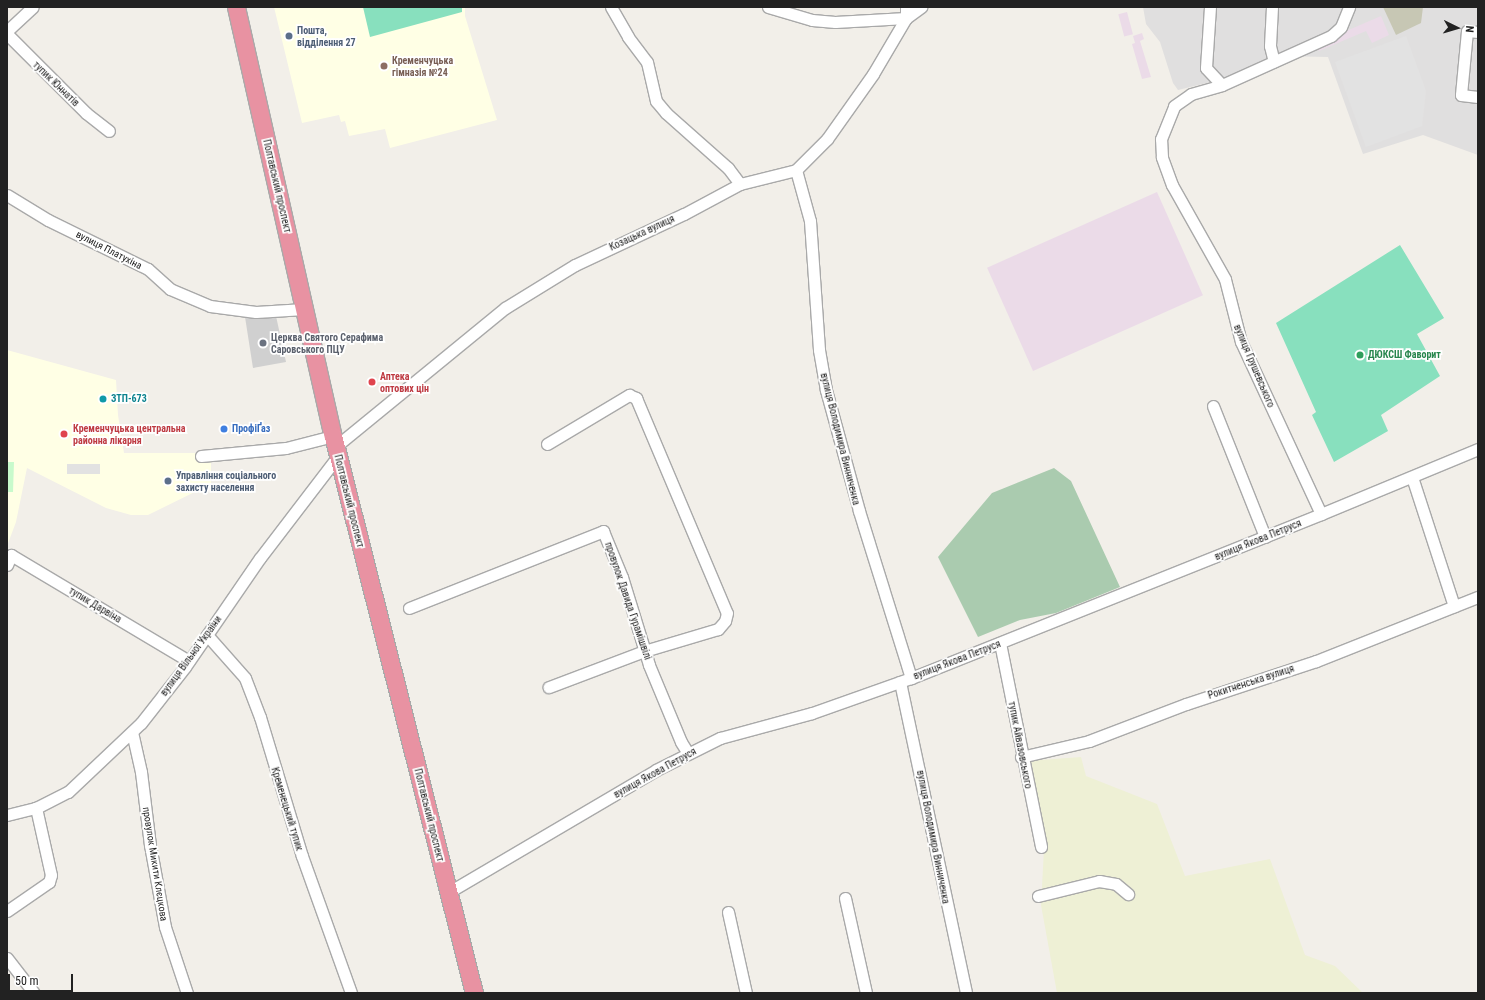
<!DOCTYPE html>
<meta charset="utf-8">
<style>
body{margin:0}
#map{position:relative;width:1485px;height:1000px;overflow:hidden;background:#f2efe9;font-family:"Roboto Condensed",sans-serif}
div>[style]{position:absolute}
.residential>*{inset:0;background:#e0dfdf}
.industrial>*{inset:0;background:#ebdbe8;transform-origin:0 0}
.education>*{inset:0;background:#ffffe5}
.religious>*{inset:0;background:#d0d0d0}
.construction>*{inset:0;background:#c7c7b4}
.farmland>*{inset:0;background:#eef0d5}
.cemetery>*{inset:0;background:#aacbaf}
.park>*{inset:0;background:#c8facc}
.pitch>*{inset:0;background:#88e0be}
.parking>*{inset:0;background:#e2e2e2;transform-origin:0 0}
.roads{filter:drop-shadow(1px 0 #a9a9a9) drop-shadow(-1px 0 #a9a9a9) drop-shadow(0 1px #a9a9a9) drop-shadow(0 -1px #a9a9a9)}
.minor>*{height:11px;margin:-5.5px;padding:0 5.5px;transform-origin:5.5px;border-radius:5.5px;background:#fff}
.highway>*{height:17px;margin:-8.5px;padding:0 8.5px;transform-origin:8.5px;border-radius:8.5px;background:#e892a2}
.dots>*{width:11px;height:11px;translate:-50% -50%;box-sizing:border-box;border:2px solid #fff;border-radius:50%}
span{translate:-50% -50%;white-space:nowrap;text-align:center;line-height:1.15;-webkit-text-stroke:3.5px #fff;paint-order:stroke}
.service-label{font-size:10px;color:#4e5e75;font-weight:700}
.left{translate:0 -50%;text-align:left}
.education-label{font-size:10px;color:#785e54;font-weight:700}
.street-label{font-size:10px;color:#222}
.worship-label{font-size:10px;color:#5b616d;font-weight:700}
.leisure-label{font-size:10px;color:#27864d;font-weight:700}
.health-label{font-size:10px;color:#be3a42;font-weight:700}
.culture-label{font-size:10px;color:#0d838f;font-weight:700}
.shop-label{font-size:10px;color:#366cbe;font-weight:700}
.frame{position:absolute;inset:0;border:8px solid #222;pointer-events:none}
.north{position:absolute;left:1437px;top:8px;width:40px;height:40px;-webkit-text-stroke:3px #fff;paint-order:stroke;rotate:95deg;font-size:11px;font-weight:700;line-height:16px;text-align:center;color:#222}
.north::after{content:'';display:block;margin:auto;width:14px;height:18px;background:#222;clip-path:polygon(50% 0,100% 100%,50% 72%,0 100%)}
.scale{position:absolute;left:8px;top:974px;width:65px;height:18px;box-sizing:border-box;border:2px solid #222;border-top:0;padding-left:5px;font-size:12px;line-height:14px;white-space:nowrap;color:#222;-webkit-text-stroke:3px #fff;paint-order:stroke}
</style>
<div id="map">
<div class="residential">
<div style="clip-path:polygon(1143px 7px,1478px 7px,1478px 155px,1423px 135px,1363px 154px,1328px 57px,1279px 56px,1227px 78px,1178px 90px,1173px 83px,1160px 42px,1146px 24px)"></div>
</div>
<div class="industrial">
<div style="left:1127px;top:12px;width:23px;height:9px;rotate:75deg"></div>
<div style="clip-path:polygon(1381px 16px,1389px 35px,1372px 43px,1366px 31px,1319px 51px,1316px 44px)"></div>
<div style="clip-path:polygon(1142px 33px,1144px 39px,1140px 41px,1151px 77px,1142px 79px,1132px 44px,1135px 43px,1133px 36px)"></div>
<div style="left:1157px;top:192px;width:113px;height:186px;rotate:66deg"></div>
</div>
<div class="education">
<div style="clip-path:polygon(274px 7px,465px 7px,465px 16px,497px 120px,390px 148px,385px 129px,349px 136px,345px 121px,341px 122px,339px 115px,302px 123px)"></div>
<div style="clip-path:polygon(7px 350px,116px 380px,118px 415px,124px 453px,211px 453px,211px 484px,148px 515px,131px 515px,106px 508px,27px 468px,16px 522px,7px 546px)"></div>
</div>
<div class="religious">
<div style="clip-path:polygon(276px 316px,286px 362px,253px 368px,245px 317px)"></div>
</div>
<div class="construction">
<div style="clip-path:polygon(1383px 7px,1423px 7px,1421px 23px,1396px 35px)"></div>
</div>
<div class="farmland">
<div style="clip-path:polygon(1081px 757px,1086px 776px,1157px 804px,1185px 876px,1270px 859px,1305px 955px,1335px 966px,1363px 993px,1057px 993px,1041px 905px,1044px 849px,1027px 761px)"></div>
</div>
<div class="cemetery">
<div style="clip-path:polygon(1054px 468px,1071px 481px,1120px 587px,1056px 613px,1020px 620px,978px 637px,938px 557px,992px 493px)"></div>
</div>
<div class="park">
<div style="clip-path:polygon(7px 462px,14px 462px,13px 492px,7px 492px)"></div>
</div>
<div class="pitch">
<div style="clip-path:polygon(363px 7px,462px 7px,462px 12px,370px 37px)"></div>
<div style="clip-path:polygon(1400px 245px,1444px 318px,1417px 334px,1440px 376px,1381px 415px,1388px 431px,1334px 462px,1312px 415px,1316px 412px,1276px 323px)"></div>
</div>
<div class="parking">
<div style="clip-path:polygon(1406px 36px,1426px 91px,1422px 126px,1366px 147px,1335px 62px)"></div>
<div style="left:100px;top:464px;width:10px;height:33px;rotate:90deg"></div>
</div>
<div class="roads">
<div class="minor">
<div style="left:611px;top:7px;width:34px;rotate:60deg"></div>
<div style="left:628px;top:37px;width:31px;rotate:53deg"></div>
<div style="left:647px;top:62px;width:40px;rotate:77deg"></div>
<div style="left:656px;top:101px;width:16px;rotate:50deg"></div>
<div style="left:666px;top:113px;width:83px;rotate:41.6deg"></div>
<div style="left:728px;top:168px;width:20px;rotate:53deg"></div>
<div style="left:768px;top:7px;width:46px;rotate:16.5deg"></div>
<div style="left:812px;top:20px;width:23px;rotate:5deg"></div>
<div style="left:835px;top:22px;width:71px;rotate:-3.2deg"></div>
<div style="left:906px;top:18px;width:11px;rotate:-90deg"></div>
<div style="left:1210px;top:7px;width:61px;rotate:93.8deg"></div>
<div style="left:1206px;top:68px;width:23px;rotate:47deg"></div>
<div style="left:1272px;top:7px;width:39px;rotate:93deg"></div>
<div style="left:1270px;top:46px;width:16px;rotate:76deg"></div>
<div style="left:7px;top:31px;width:35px;rotate:-43deg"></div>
<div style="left:1478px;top:32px;width:11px;rotate:-175deg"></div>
<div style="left:1467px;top:31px;width:64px;rotate:95.4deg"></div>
<div style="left:1461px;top:95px;width:17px;rotate:7deg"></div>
<div style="left:7px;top:34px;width:112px;rotate:45deg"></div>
<div style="left:86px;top:113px;width:29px;rotate:38deg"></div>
<div style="left:796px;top:170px;width:53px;rotate:74.6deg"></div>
<div style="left:810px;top:221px;width:129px;rotate:86deg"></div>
<div style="left:819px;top:350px;width:41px;rotate:80.1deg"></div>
<div style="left:826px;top:390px;width:125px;rotate:74.7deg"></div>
<div style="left:859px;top:511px;width:175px;rotate:72.7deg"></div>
<div style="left:7px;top:195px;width:48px;rotate:31.4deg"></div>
<div style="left:48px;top:220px;width:111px;rotate:26.1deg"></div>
<div style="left:148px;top:269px;width:30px;rotate:42deg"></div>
<div style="left:170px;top:289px;width:43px;rotate:23deg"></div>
<div style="left:210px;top:306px;width:46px;rotate:7.4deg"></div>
<div style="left:256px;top:312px;width:48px;rotate:-3.6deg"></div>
<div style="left:1213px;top:406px;width:141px;rotate:68.3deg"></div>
<div style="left:547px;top:444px;width:96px;rotate:-30.9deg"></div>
<div style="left:629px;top:395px;width:8px;rotate:23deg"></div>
<div style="left:636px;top:398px;width:233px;rotate:67.1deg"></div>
<div style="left:727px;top:613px;width:8px;rotate:104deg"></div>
<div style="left:725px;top:621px;width:11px;rotate:131deg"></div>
<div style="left:718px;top:629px;width:77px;rotate:163.4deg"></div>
<div style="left:644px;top:651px;width:102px;rotate:159.2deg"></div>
<div style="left:335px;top:447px;width:220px;rotate:-39.3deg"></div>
<div style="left:505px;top:308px;width:82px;rotate:-31.6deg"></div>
<div style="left:575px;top:265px;width:120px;rotate:-25.1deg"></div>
<div style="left:684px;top:214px;width:64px;rotate:-28.2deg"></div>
<div style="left:740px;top:184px;width:58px;rotate:-14deg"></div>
<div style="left:796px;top:170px;width:44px;rotate:-45deg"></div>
<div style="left:827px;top:139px;width:80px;rotate:-54.7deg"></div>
<div style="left:873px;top:74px;width:65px;rotate:-59.5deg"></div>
<div style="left:906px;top:18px;width:19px;rotate:-36deg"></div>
<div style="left:201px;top:456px;width:85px;rotate:-5.4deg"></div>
<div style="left:286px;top:448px;width:49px;rotate:-14.3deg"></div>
<div style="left:1412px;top:477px;width:136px;rotate:72deg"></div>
<div style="left:1321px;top:514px;width:190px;rotate:-114.9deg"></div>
<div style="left:1241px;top:342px;width:65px;rotate:-104.3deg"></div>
<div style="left:1225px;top:279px;width:108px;rotate:-119.4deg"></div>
<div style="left:1172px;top:185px;width:30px;rotate:-110deg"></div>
<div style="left:1162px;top:157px;width:18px;rotate:-93deg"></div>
<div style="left:1161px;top:139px;width:35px;rotate:-68deg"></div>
<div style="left:1174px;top:106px;width:21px;rotate:-35deg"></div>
<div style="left:1191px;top:94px;width:32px;rotate:-16deg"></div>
<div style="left:1222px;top:85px;width:120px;rotate:-24.2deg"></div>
<div style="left:1331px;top:36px;width:13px;rotate:-42deg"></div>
<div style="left:1341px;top:27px;width:22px;rotate:-68deg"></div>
<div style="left:7px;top:565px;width:11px;rotate:-68deg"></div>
<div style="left:11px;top:555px;width:207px;rotate:30.8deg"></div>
<div style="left:409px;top:608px;width:209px;rotate:-21.6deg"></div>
<div style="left:603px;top:531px;width:50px;rotate:67.6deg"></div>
<div style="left:622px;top:577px;width:92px;rotate:72.9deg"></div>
<div style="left:649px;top:665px;width:83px;rotate:67.4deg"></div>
<div style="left:681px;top:742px;width:13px;rotate:58deg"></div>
<div style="left:207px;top:635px;width:57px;rotate:48.5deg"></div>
<div style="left:245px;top:678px;width:42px;rotate:69deg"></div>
<div style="left:260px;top:717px;width:145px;rotate:73.2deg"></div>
<div style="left:302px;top:856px;width:145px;rotate:70.3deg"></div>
<div style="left:1000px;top:643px;width:208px;rotate:78.6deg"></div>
<div style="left:900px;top:682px;width:318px;rotate:78deg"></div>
<div style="left:132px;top:732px;width:41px;rotate:77.3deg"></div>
<div style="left:141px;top:772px;width:74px;rotate:83deg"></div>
<div style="left:150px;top:845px;width:83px;rotate:79.6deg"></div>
<div style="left:165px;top:927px;width:70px;rotate:71.6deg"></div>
<div style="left:1021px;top:757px;width:70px;rotate:-13.2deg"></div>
<div style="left:1089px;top:741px;width:104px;rotate:-20.9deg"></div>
<div style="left:1186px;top:704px;width:137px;rotate:-18.3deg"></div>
<div style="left:1316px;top:661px;width:174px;rotate:-21.6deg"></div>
<div style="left:7px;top:815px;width:30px;rotate:-14deg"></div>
<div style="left:36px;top:808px;width:36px;rotate:-27deg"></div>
<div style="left:68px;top:792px;width:100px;rotate:-43.4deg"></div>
<div style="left:141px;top:723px;width:71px;rotate:-51.8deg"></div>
<div style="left:185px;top:667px;width:132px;rotate:-55.5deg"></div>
<div style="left:260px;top:558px;width:128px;rotate:-52.6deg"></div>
<div style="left:449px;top:892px;width:240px;rotate:-30.5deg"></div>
<div style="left:656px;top:770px;width:72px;rotate:-26.6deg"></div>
<div style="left:720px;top:738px;width:95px;rotate:-15.2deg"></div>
<div style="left:812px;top:713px;width:105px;rotate:-19.5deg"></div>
<div style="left:911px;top:678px;width:442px;rotate:-21.8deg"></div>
<div style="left:1321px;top:514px;width:170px;rotate:-22.5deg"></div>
<div style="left:1038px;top:896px;width:63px;rotate:-13.8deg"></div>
<div style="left:1099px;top:881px;width:17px;rotate:10deg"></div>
<div style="left:1116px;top:884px;width:16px;rotate:40deg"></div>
<div style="left:845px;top:898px;width:97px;rotate:77.5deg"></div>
<div style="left:7px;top:911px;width:51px;rotate:-34.6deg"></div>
<div style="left:49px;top:882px;width:7px;rotate:-74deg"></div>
<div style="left:51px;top:875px;width:69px;rotate:-102.6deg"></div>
<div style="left:728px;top:912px;width:83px;rotate:77.5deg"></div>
<div style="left:7px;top:958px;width:44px;rotate:52.4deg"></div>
</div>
<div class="highway">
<div style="left:236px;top:7px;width:440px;rotate:77.3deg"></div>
<div style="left:333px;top:436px;width:575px;rotate:75.79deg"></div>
</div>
</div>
<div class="dots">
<div style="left:289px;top:36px;background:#5c6f8a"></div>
<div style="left:384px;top:66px;background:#8d6e63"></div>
<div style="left:263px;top:343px;background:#6b7280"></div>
<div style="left:1360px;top:355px;background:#2e9e5b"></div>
<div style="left:372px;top:382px;background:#e0444e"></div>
<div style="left:103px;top:399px;background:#0f9aa8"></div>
<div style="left:224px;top:429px;background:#3f7fe0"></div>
<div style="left:64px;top:434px;background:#e0444e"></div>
<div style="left:168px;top:481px;background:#5c6f8a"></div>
</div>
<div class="service-label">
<span class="left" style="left:297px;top:36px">Пошта,<br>відділення 27</span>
<span class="left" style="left:176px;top:481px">Управління соціального<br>захисту населення</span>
</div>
<div class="education-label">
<span class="left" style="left:392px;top:66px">Кременчуцька<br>гімназія №24</span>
</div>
<div class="street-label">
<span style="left:56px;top:84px;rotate:44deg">тупик Юннатів</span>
<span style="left:277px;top:186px;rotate:77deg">Полтавський проспект</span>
<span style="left:642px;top:233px;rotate:-25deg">Козацька вулиця</span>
<span style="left:109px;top:250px;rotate:27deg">вулиця Платухіна</span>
<span style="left:1254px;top:366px;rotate:67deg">вулиця Грушевського</span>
<span style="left:840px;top:439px;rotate:76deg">вулиця Володимира Винниченка</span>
<span style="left:349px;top:501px;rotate:76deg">Полтавський проспект</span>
<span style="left:1258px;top:540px;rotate:-22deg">вулиця Якова Петруся</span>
<span style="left:628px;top:601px;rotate:71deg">провулок Давида Гурамішвілі</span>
<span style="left:95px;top:605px;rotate:31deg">тупик Дарвіна</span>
<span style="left:191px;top:656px;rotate:-54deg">вулиця Вільної України</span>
<span style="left:957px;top:660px;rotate:-21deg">вулиця Якова Петруся</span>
<span style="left:1251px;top:682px;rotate:-18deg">Рокитненська вулиця</span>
<span style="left:1020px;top:745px;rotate:79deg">тупик Айвазовського</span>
<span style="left:655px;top:773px;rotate:-29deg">вулиця Якова Петруся</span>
<span style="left:287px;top:809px;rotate:73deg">Кременецький тупик</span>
<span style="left:429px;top:815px;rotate:76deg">Полтавський проспект</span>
<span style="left:933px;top:837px;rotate:79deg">вулиця Володимира Винниченка</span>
<span style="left:155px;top:864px;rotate:81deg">провулок Микити Клєцкова</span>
</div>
<div class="worship-label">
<span class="left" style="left:271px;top:343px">Церква Святого Серафима<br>Саровського ПЦУ</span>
</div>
<div class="leisure-label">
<span class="left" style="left:1368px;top:355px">ДЮКСШ Фаворит</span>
</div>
<div class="health-label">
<span class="left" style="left:380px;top:382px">Аптека<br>оптових цін</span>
<span class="left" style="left:73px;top:434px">Кременчуцька центральна<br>районна лікарня</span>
</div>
<div class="culture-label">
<span class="left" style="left:111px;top:399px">ЗТП-673</span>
</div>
<div class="shop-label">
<span class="left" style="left:232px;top:429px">ПрофіҐаз</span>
</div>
<div class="frame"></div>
<div class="north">N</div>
<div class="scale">50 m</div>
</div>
